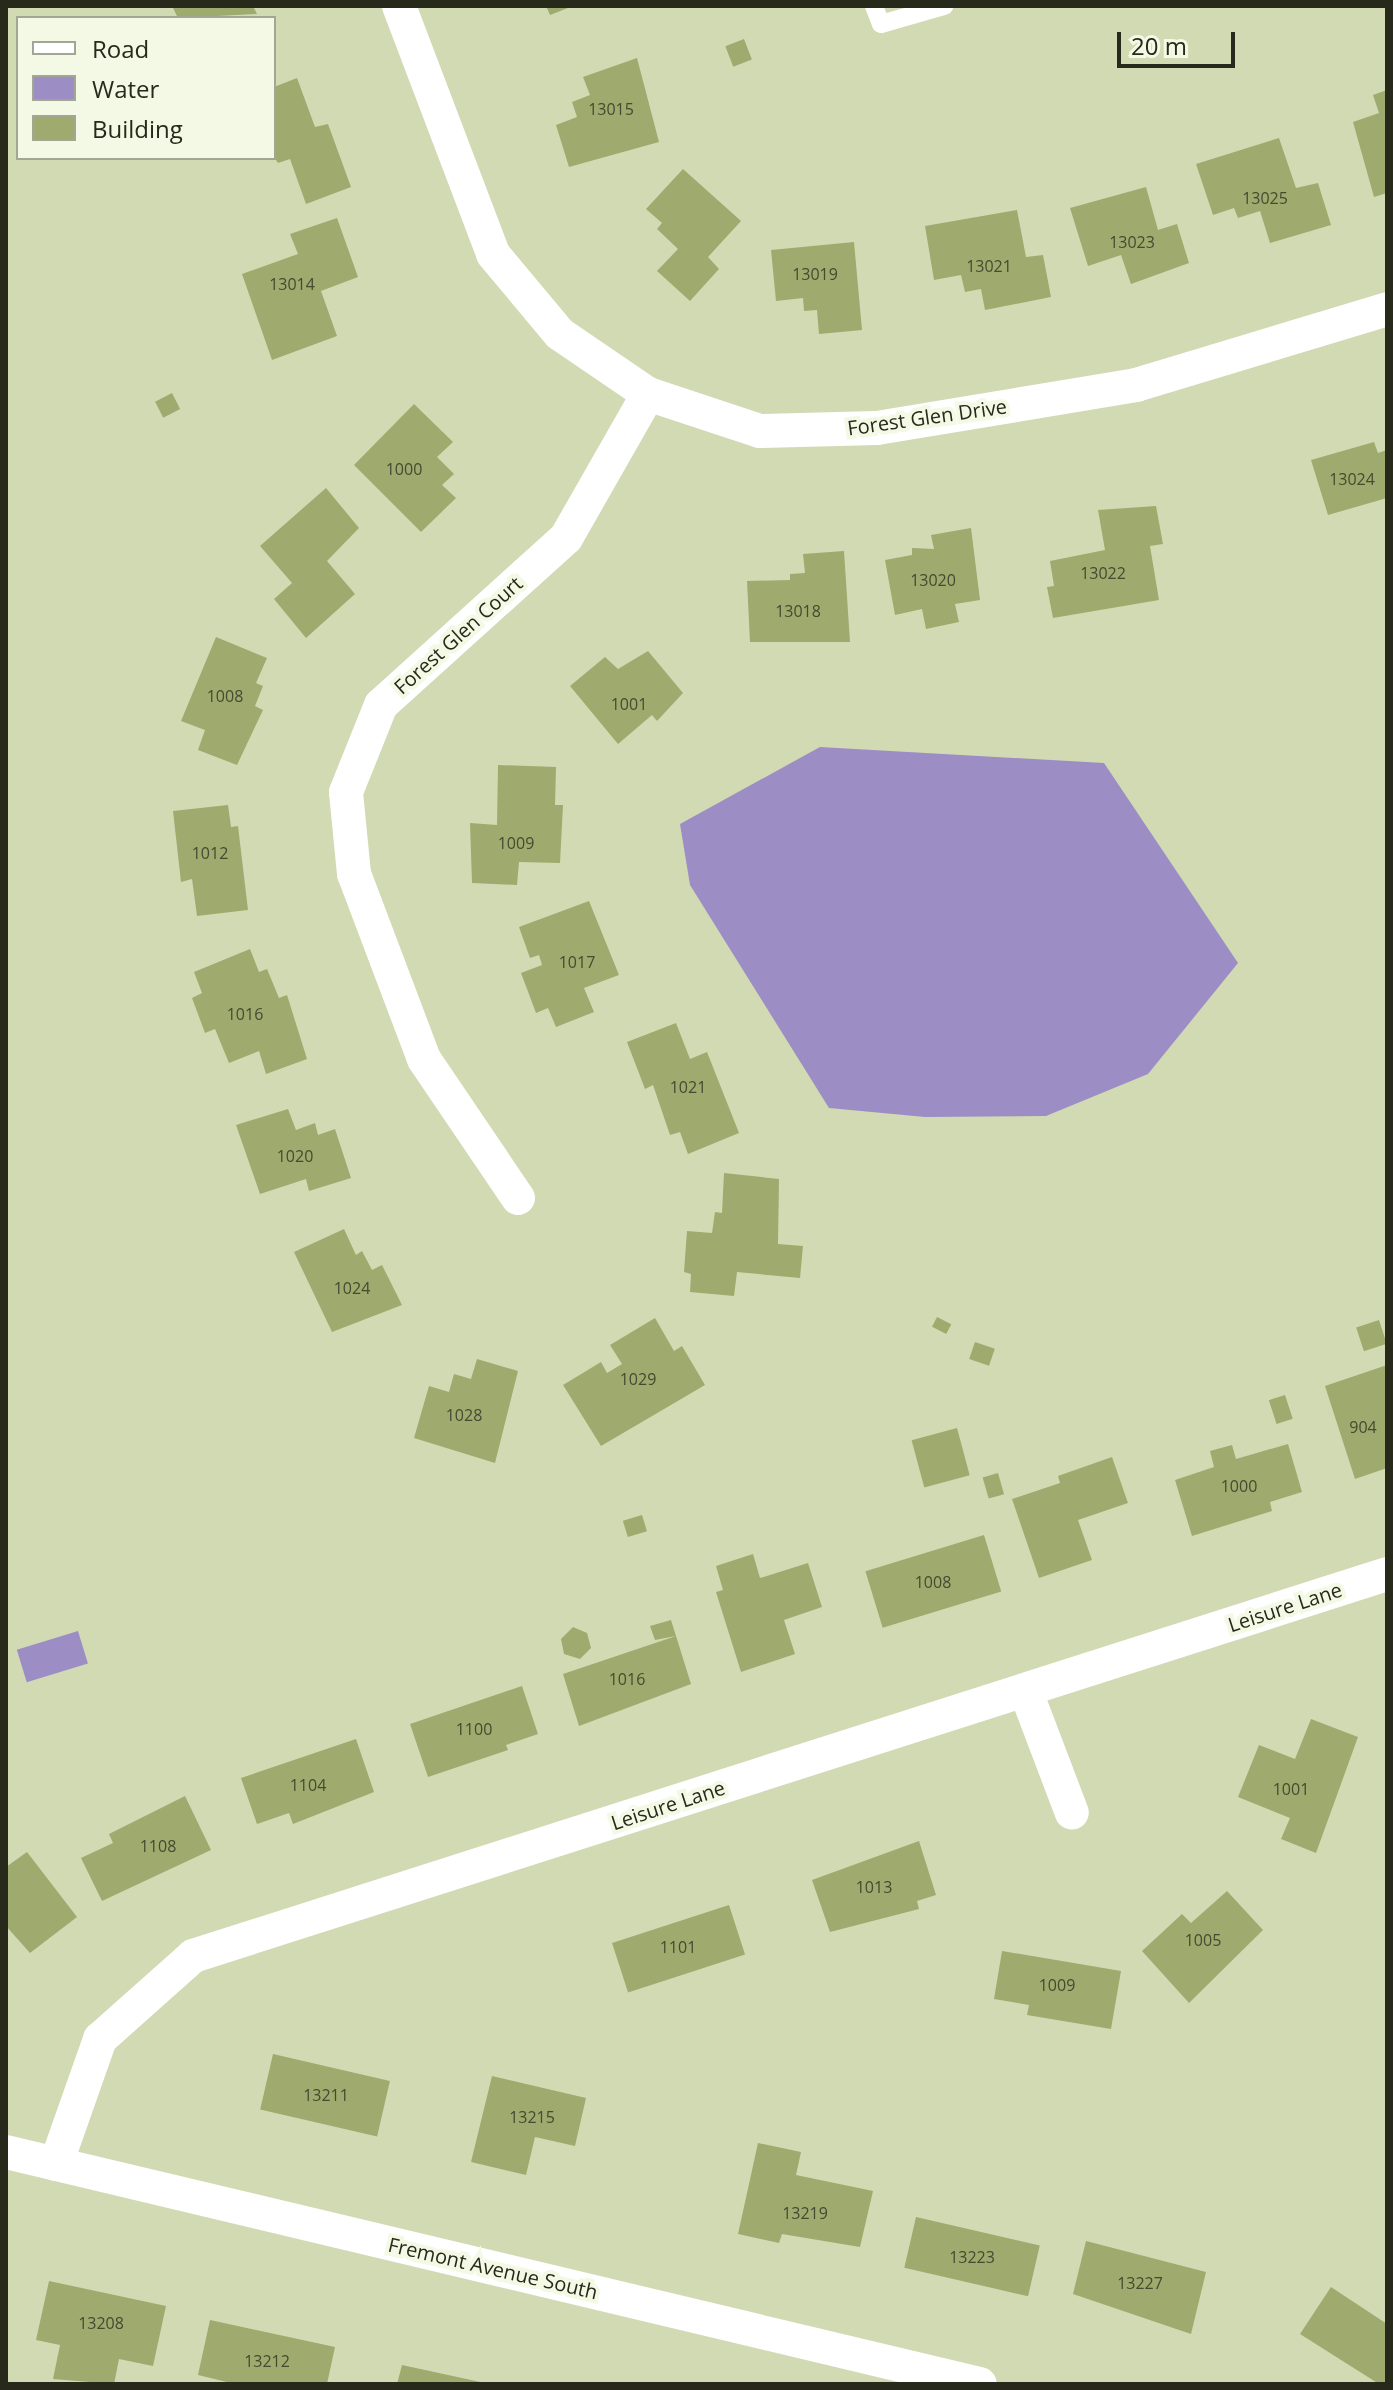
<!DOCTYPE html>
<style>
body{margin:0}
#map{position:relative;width:1393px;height:2390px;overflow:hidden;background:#d2dab3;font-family:"Open Sans",sans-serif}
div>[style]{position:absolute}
.water>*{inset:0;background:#9d8dc5;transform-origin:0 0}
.building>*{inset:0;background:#9faa6e;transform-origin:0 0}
.service>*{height:18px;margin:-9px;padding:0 9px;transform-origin:9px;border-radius:9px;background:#fff}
.minor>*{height:34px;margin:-17px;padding:0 17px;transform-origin:17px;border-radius:17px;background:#fff}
span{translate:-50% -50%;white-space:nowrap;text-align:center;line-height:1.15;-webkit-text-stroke:8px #f4f9e5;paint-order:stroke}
.number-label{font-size:16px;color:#454a30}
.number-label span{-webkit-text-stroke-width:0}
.street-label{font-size:20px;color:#272a1b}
.frame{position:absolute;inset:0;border:8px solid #272a1b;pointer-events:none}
.legend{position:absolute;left:16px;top:16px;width:260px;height:144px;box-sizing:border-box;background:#f4f9e5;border:2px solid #a2a694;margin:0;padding:10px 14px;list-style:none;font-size:24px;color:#272a1b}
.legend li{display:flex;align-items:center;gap:16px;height:40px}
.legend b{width:40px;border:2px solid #a2a694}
.scale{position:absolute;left:1117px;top:32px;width:118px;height:36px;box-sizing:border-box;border:4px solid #272a1b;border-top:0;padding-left:10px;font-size:24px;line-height:28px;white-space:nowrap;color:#272a1b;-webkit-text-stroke:6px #f4f9e5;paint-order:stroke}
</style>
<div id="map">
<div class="water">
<div style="clip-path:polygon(820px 747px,1104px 763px,1238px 963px,1148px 1074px,1046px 1116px,925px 1117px,829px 1108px,690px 885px,680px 824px)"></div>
<div style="left:78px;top:1631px;width:34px;height:64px;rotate:73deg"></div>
</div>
<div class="building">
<div style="clip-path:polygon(172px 6px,253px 6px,257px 14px,178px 18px)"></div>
<div style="clip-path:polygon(546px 6px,573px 6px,550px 15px)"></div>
<div style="left:744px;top:39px;width:22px;height:20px;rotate:69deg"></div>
<div style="clip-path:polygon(637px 58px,659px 142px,569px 167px,556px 125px,577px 117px,572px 102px,590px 95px,583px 77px)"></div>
<div style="clip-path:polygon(297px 78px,315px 127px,328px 124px,351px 187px,306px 204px,290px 159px,278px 163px,274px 157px,274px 87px)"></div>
<div style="clip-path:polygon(1387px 90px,1387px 193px,1374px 197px,1353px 122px,1379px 113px,1373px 95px)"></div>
<div style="clip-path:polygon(1279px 138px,1296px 188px,1318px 183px,1331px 225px,1270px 243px,1260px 211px,1238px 218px,1234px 208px,1213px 215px,1196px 164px)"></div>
<div style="clip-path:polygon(683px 169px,741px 221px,708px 257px,719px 269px,690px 301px,657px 271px,678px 249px,657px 229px,662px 223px,646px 209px)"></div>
<div style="clip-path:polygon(1146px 187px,1158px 230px,1177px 224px,1189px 263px,1131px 284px,1121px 255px,1088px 266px,1070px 208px)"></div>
<div style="clip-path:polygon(1017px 210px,1026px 257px,1043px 255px,1051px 297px,985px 310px,981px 289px,965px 292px,961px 275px,934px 280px,925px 226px)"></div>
<div style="clip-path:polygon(337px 218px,358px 277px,321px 291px,337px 336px,272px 360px,242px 274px,298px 254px,290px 234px)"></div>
<div style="clip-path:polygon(854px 242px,862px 330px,819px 334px,817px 310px,804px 311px,803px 298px,776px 301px,771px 250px)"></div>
<div style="left:172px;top:393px;width:18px;height:19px;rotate:63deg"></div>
<div style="clip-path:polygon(414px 404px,453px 442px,437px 457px,454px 474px,442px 485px,456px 498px,421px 532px,354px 465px)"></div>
<div style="clip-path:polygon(1374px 442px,1378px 453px,1387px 450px,1387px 498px,1328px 515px,1311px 460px)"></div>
<div style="clip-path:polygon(326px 488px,359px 528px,327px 561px,355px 594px,306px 638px,274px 599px,292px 583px,260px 546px)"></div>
<div style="clip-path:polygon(1156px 506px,1163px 544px,1150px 546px,1159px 600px,1053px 618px,1047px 587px,1054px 586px,1050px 561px,1105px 550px,1098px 510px)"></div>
<div style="clip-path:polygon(971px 528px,980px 600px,955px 604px,959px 622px,926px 629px,922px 609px,895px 615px,885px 560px,912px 555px,912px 548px,934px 549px,931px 535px)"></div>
<div style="clip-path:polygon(844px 551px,850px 642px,750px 642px,747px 581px,790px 580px,790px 574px,805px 573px,803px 554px)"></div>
<div style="clip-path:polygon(216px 637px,267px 658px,256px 683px,263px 686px,255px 706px,263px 710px,237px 765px,198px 750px,205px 730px,181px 721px)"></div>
<div style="clip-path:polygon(648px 651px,683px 693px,657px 721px,652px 715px,618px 744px,570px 686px,605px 657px,618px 669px)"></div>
<div style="clip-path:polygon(498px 765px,556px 767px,555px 805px,563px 805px,560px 863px,519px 862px,517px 885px,472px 883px,470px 823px,497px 825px)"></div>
<div style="clip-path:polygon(228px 805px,231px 827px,238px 826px,248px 910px,197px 916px,192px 879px,181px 882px,173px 811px)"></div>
<div style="clip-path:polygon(589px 901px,619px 975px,584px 988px,594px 1012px,556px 1027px,548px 1008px,536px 1013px,521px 973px,542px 965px,539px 955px,530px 958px,519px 927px)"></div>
<div style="clip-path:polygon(250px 949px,259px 972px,267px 969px,279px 998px,287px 995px,307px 1059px,266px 1074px,259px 1051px,229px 1063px,215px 1029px,205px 1033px,192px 998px,202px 993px,194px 972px)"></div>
<div style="clip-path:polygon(676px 1023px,690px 1059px,707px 1052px,739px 1133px,688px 1154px,680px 1132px,670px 1135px,653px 1085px,645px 1089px,627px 1042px)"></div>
<div style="clip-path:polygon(288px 1109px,296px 1130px,315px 1123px,318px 1135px,335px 1129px,351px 1178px,309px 1191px,306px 1179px,260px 1194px,236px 1125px)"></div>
<div style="clip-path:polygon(724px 1173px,779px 1179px,778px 1244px,803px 1246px,800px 1278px,737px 1272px,734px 1296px,690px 1292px,691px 1274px,684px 1272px,687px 1231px,712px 1233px,715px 1212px,722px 1213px)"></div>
<div style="clip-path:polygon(344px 1229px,356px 1255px,362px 1251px,372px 1270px,382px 1265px,402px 1305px,332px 1332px,294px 1252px)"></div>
<div style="left:937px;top:1317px;width:16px;height:11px;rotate:27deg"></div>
<div style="clip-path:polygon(655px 1318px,674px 1351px,682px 1346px,705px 1385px,601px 1446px,563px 1385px,601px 1362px,607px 1373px,622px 1364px,610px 1345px)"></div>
<div style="left:1379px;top:1320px;width:25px;height:24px;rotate:72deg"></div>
<div style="left:975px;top:1342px;width:21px;height:18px;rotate:19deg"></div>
<div style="clip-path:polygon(477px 1359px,518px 1371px,495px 1463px,414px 1438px,429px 1386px,449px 1392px,454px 1374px,471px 1379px)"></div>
<div style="clip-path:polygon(1387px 1365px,1387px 1468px,1355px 1479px,1325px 1386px)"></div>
<div style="left:1285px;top:1395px;width:25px;height:17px;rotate:72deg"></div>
<div style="left:957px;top:1428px;width:49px;height:47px;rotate:75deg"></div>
<div style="clip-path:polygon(1288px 1444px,1302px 1492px,1270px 1502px,1272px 1511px,1192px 1536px,1175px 1480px,1214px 1467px,1210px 1451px,1232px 1445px,1236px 1459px)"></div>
<div style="clip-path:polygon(1112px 1457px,1128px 1503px,1078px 1520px,1092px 1560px,1039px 1578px,1012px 1499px,1060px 1483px,1058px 1476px)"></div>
<div style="left:998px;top:1473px;width:22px;height:16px;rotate:74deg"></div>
<div style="left:642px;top:1515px;width:17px;height:20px;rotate:73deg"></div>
<div style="left:984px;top:1535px;width:59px;height:124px;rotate:73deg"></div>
<div style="clip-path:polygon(753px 1554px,760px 1578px,808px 1563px,822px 1607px,784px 1620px,795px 1654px,741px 1672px,716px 1592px,723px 1590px,716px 1566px)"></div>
<div style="clip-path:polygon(671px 1620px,691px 1684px,579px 1726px,563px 1674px,676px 1636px,655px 1640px,650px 1626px)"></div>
<div style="clip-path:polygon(573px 1627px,587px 1633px,591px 1648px,580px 1659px,564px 1654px,561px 1639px)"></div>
<div style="clip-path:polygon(522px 1686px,538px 1734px,506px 1745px,508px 1750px,428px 1777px,410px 1724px)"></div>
<div style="clip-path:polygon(1311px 1719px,1358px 1737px,1316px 1853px,1281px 1839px,1290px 1818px,1238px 1797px,1259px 1745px,1295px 1759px)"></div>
<div style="clip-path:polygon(356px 1739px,374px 1792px,293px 1824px,289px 1813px,257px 1824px,241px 1778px)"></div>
<div style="clip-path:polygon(185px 1796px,211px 1850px,102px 1901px,81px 1858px,113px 1843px,109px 1834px)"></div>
<div style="clip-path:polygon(919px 1841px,936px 1895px,917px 1901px,919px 1909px,830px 1932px,812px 1880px)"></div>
<div style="clip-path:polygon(27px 1852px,77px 1917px,30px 1953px,6px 1926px,6px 1867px)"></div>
<div style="clip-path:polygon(1227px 1891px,1263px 1930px,1189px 2003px,1142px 1951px,1182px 1914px,1191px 1923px)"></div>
<div style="left:729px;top:1905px;width:52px;height:123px;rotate:72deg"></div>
<div style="clip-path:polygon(1002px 1951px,1121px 1971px,1111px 2029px,1027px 2015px,1029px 2005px,994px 1999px)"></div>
<div style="left:273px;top:2054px;width:120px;height:57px;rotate:13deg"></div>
<div style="clip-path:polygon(492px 2076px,586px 2098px,575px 2146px,535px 2137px,526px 2175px,471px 2162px)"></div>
<div style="clip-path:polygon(758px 2143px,801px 2152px,796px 2175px,873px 2191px,860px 2247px,782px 2234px,779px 2243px,738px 2234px)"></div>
<div style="left:916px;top:2217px;width:127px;height:52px;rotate:13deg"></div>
<div style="clip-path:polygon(1086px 2241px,1206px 2272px,1191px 2334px,1073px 2294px)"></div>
<div style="clip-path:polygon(49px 2281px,166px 2306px,153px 2366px,119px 2359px,114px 2384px,53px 2379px,60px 2345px,36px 2340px)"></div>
<div style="clip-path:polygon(1331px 2287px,1387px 2324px,1387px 2384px,1379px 2384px,1300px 2334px)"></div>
<div style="clip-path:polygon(210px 2320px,335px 2347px,327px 2384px,235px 2384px,198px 2375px)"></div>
<div style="clip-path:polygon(402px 2365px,485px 2383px,485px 2384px,397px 2384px)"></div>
</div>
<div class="service">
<div style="left:874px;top:6px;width:19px;rotate:69deg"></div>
<div style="left:881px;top:24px;width:66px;rotate:-15.9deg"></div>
</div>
<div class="minor">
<div style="left:399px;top:6px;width:265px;rotate:69.2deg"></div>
<div style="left:493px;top:254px;width:104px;rotate:50.1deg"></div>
<div style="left:560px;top:334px;width:107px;rotate:34.3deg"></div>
<div style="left:648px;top:394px;width:118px;rotate:18.3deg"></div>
<div style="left:760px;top:431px;width:117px;rotate:-1.5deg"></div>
<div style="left:877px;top:428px;width:263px;rotate:-9.4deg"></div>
<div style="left:1136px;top:385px;width:262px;rotate:-16.8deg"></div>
<div style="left:518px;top:1198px;width:168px;rotate:-124.1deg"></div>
<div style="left:424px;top:1059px;width:198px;rotate:-110.7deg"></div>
<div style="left:354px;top:874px;width:82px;rotate:-95.6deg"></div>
<div style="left:346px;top:792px;width:94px;rotate:-68.1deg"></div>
<div style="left:381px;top:705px;width:249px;rotate:-42.1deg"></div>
<div style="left:566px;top:538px;width:166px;rotate:-60.3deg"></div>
<div style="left:1026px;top:1692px;width:129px;rotate:69.2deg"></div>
<div style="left:6px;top:2152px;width:1001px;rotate:13.4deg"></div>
<div style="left:56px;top:2164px;width:133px;rotate:-70.6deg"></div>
<div style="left:100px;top:2039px;width:125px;rotate:-41.7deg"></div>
<div style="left:193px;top:1956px;width:1254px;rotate:-17.74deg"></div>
</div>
<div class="number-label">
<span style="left:611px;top:109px">13015</span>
<span style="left:1265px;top:198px">13025</span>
<span style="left:1132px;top:242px">13023</span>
<span style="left:989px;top:266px">13021</span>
<span style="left:815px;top:274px">13019</span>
<span style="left:292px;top:284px">13014</span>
<span style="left:404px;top:469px">1000</span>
<span style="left:1352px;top:479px">13024</span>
<span style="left:1103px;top:573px">13022</span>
<span style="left:933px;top:580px">13020</span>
<span style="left:798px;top:611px">13018</span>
<span style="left:225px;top:696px">1008</span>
<span style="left:629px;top:704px">1001</span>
<span style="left:516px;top:843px">1009</span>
<span style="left:210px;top:853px">1012</span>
<span style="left:577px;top:962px">1017</span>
<span style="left:245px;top:1014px">1016</span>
<span style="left:688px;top:1087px">1021</span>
<span style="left:295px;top:1156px">1020</span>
<span style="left:352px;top:1288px">1024</span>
<span style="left:638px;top:1379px">1029</span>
<span style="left:464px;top:1415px">1028</span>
<span style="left:1363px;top:1427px">904</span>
<span style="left:1239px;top:1486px">1000</span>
<span style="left:933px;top:1582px">1008</span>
<span style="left:627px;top:1679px">1016</span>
<span style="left:474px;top:1729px">1100</span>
<span style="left:308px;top:1785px">1104</span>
<span style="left:1291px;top:1789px">1001</span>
<span style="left:158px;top:1846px">1108</span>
<span style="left:874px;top:1887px">1013</span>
<span style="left:1203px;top:1940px">1005</span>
<span style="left:678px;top:1947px">1101</span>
<span style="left:1057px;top:1985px">1009</span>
<span style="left:326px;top:2095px">13211</span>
<span style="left:532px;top:2117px">13215</span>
<span style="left:805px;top:2213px">13219</span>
<span style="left:972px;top:2257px">13223</span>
<span style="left:1140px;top:2283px">13227</span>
<span style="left:101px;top:2323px">13208</span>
<span style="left:267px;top:2361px">13212</span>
</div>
<div class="street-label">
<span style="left:927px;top:417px;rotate:-8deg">Forest Glen Drive</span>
<span style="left:458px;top:635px;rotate:-42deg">Forest Glen Court</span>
<span style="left:1285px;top:1607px;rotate:-18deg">Leisure Lane</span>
<span style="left:668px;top:1805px;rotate:-18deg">Leisure Lane</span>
<span style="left:493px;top:2268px;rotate:13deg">Fremont Avenue South</span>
</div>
<div class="frame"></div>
<ul class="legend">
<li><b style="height:10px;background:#fff"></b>Road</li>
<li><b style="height:22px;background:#9d8dc5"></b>Water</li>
<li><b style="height:22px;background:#9faa6e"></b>Building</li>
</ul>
<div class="scale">20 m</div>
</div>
